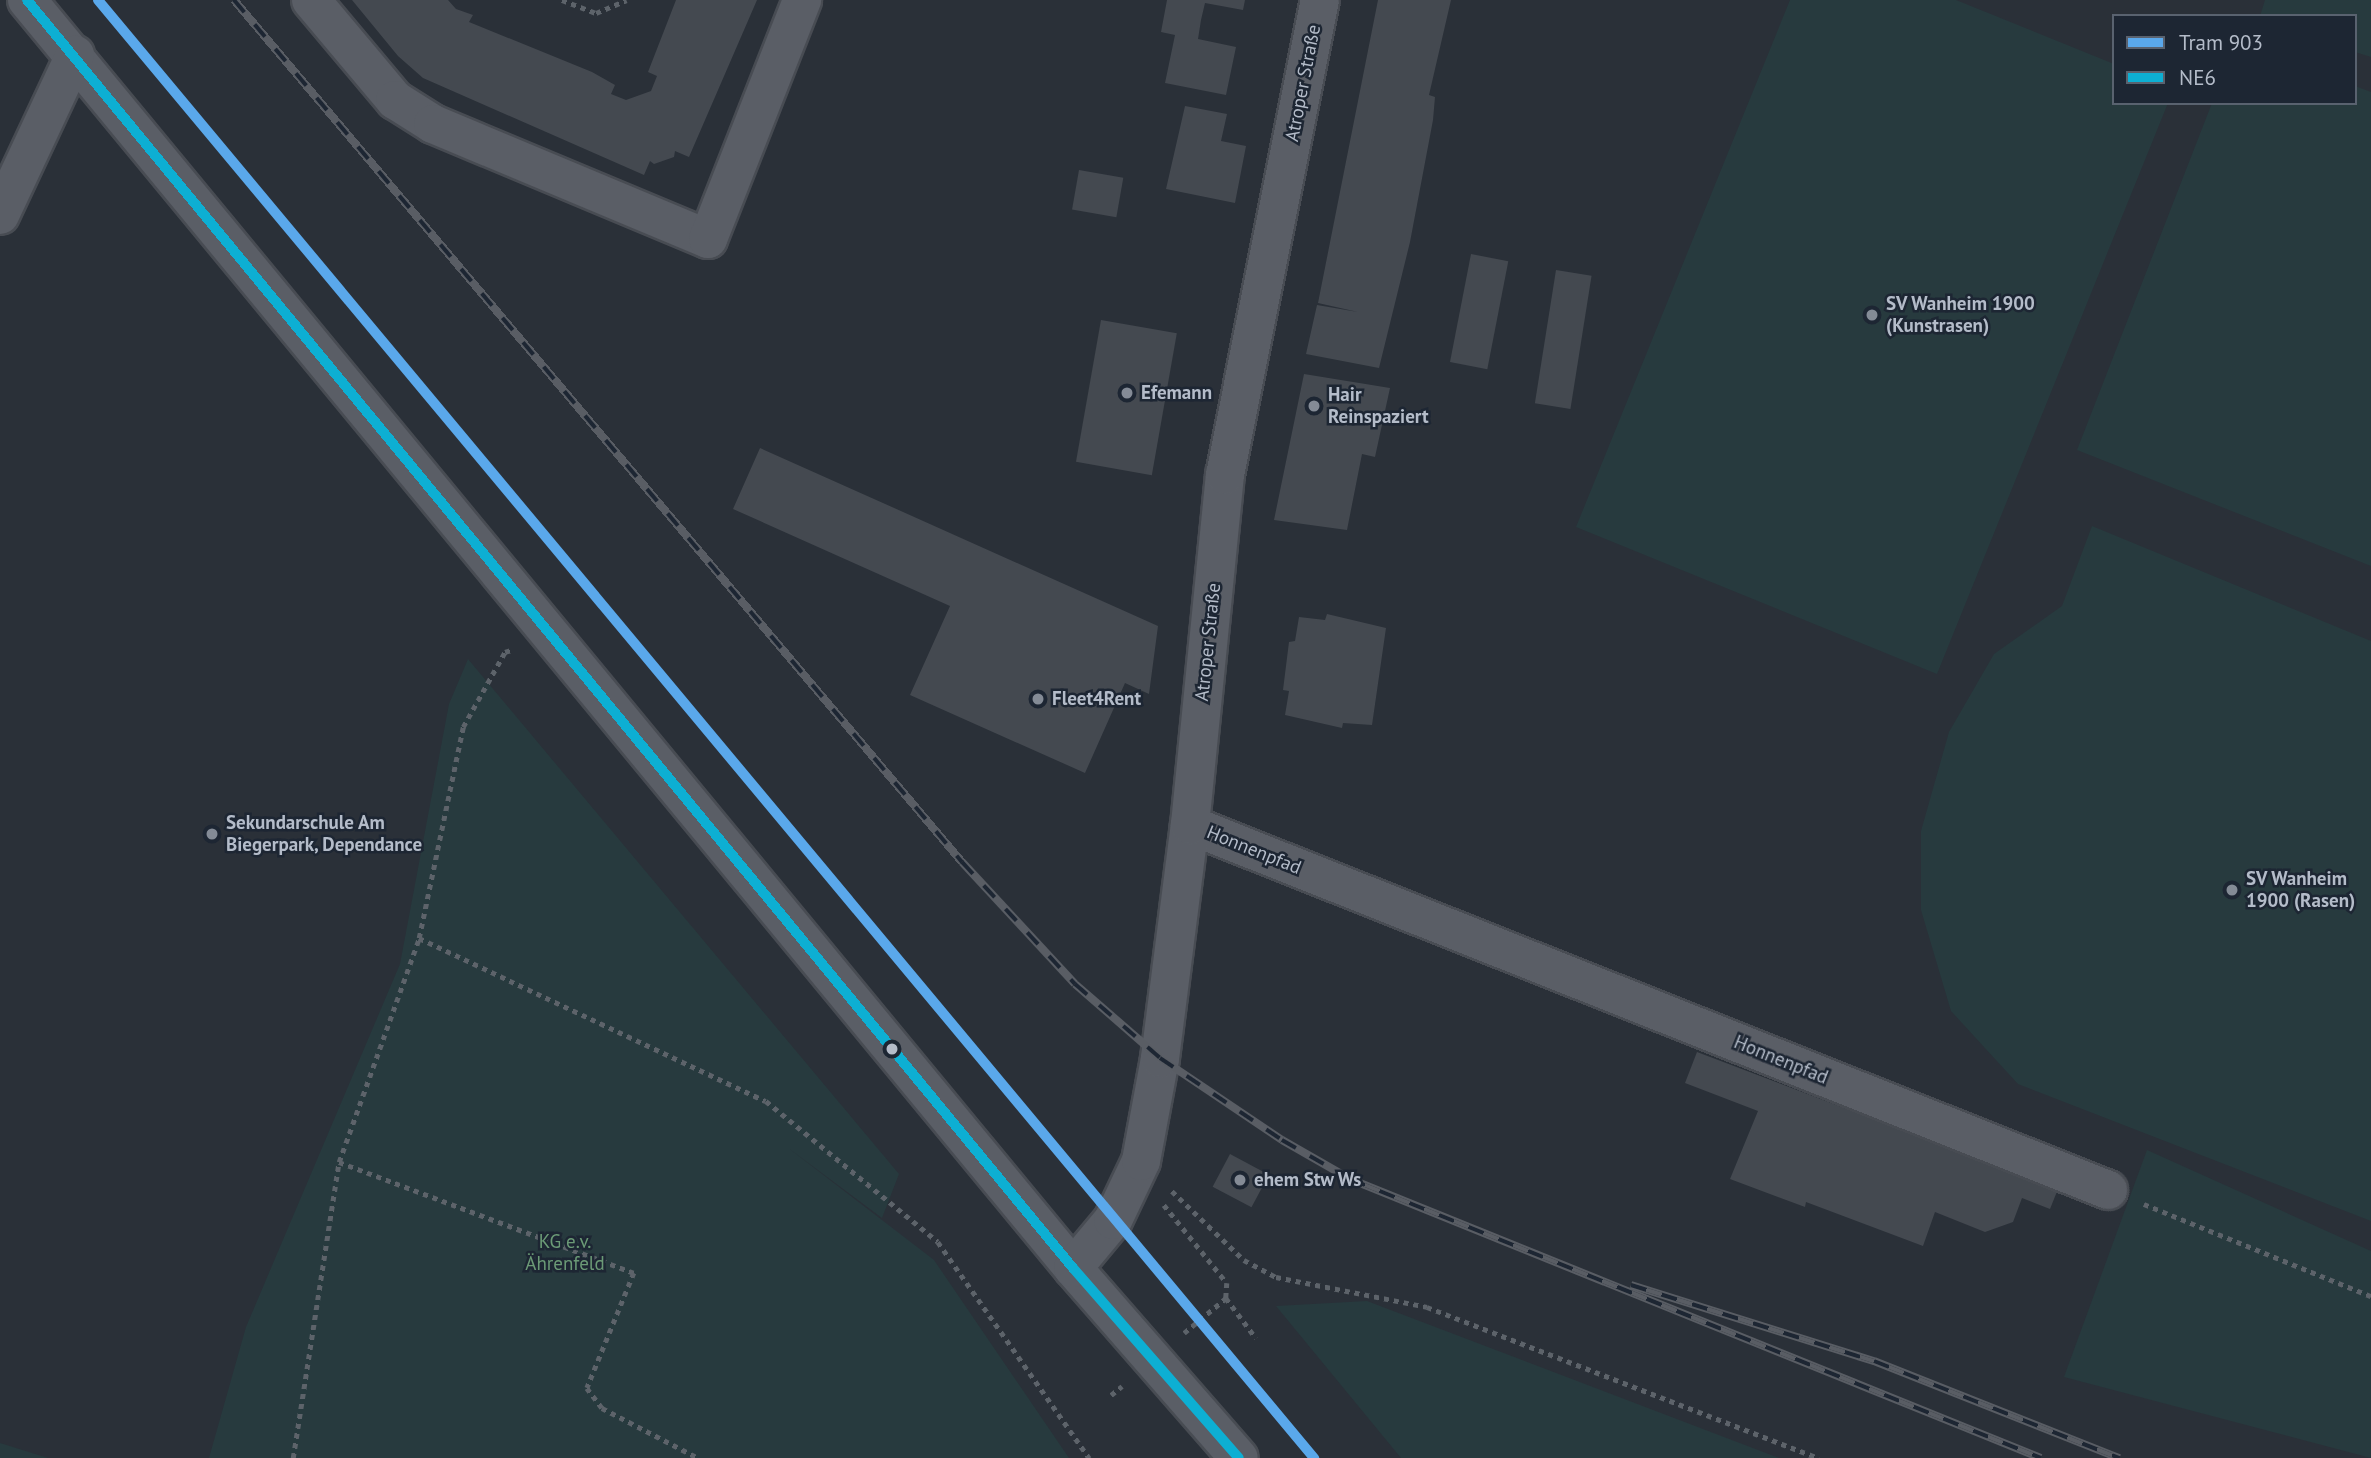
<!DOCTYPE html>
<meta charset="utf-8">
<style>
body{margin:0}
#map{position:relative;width:2371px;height:1458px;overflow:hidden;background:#2a3038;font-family:"PT Sans",sans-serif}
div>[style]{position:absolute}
.green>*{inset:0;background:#273a3e}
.building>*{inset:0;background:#444950;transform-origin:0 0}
.path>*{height:4.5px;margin-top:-2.25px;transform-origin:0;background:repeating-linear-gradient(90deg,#5d636a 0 5px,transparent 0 10px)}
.roads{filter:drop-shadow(2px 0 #484c53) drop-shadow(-2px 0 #484c53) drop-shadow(0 2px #484c53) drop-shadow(0 -2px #484c53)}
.minor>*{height:38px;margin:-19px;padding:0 19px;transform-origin:19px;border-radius:19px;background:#5a5e66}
.rail>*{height:8px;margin-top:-4px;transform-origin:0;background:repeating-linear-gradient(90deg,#1d2633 0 16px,#595d64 0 32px);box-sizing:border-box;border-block:2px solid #595d64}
.bus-1>*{height:10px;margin:-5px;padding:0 5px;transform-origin:5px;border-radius:5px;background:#0dafd3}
.tram-1>*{height:10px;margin:-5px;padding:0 5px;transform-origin:5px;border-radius:5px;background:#5aa8eb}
.dots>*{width:19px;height:19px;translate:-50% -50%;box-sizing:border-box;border:4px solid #1d2633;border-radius:50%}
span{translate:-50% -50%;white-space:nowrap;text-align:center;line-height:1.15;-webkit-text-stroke:5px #1d2633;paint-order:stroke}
.street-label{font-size:19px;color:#b4bcc9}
.poi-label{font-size:19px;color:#b4bcc9;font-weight:700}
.left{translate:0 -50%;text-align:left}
.park-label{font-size:19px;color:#6b9a76}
.legend{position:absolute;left:2112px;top:14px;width:245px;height:91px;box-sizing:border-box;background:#1d2633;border:2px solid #59626f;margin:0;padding:9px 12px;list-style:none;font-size:21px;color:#b4bcc9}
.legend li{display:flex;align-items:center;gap:14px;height:35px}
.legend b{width:35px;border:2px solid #59626f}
</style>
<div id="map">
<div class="green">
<div style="clip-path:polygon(1790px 0,1956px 0,2114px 64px,2114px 103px,2168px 103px,1937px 674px,1576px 527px)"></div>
<div style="clip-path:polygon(2265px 0,2371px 0,2371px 57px,2355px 52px,2355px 16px,2260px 16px)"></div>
<div style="clip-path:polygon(2355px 86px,2371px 92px,2371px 566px,2077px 450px,2212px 103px,2355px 103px)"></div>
<div style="clip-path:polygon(2092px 526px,2371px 641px,2371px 1221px,2018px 1084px,1951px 1011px,1921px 910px,1921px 831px,1949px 732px,1994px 654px,2062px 606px)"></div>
<div style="clip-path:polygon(468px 659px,899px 1174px,882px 1218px,787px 1147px,934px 1260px,1069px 1458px,209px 1458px,246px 1327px,400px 964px,449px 704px)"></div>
<div style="clip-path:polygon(2147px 1150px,2371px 1251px,2371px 1458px,2064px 1377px)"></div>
<div style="clip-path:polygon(1367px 1301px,1779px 1458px,1401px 1458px,1276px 1306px)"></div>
<div style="clip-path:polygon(0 1443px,48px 1458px,0 1458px)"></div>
</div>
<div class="building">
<div style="clip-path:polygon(352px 0,448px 0,456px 9px,473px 15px,469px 22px,592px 72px,615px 85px,611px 94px,626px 100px,651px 91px,657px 76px,648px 72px,676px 0,757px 0,689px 157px,675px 151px,674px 157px,654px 164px,650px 161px,644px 175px,423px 78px,398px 56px)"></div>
<div style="clip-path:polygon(1167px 0,1245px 0,1243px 10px,1205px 3px,1201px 20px,1198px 39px,1236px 47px,1226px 95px,1165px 83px,1175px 35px,1161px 32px)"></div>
<div style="clip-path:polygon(1378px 0,1451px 0,1429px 95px,1435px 97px,1433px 120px,1410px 242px,1379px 368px,1306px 354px,1317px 305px,1358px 312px,1318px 303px)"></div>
<div style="clip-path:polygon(1185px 106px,1227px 114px,1221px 141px,1246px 146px,1235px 203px,1166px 189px)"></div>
<div style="left:1079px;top:170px;width:45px;height:40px;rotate:10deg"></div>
<div style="left:1471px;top:254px;width:38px;height:110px;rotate:11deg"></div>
<div style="left:1556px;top:270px;width:36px;height:135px;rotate:9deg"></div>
<div style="left:1101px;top:320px;width:77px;height:144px;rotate:10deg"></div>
<div style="clip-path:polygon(1304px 374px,1390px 388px,1375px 457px,1362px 454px,1347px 530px,1274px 520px)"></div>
<div style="clip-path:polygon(760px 448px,1158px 626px,1149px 694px,1125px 683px,1085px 773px,910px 695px,950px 606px,733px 509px)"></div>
<div style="clip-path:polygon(1327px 614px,1386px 628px,1372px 725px,1343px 723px,1342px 728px,1285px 715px,1289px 691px,1283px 690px,1289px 642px,1295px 641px,1299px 617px,1325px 620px)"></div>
<div style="clip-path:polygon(1697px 1052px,2058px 1189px,2050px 1209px,2022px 1198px,2013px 1222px,1985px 1232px,1935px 1212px,1923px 1246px,1806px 1202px,1805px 1207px,1730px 1179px,1758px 1111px,1685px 1083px)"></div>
<div style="left:1230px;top:1154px;width:44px;height:37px;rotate:28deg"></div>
</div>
<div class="path">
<div style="left:562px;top:0;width:36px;rotate:21deg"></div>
<div style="left:596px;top:13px;width:33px;rotate:-23deg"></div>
<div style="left:419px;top:938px;width:383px;rotate:25.2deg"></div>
<div style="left:766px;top:1101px;width:222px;rotate:39.3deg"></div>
<div style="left:938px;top:1242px;width:264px;rotate:55deg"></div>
<div style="left:339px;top:1162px;width:315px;rotate:20.6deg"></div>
<div style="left:634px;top:1273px;width:124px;rotate:112.2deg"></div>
<div style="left:587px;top:1388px;width:25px;rotate:53deg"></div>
<div style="left:602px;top:1408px;width:108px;rotate:27.5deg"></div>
<div style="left:1172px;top:1191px;width:100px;rotate:43.8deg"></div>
<div style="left:1244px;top:1260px;width:36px;rotate:28deg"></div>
<div style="left:1276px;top:1277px;width:154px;rotate:11.2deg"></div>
<div style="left:1427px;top:1307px;width:420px;rotate:21.1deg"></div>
<div style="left:2144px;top:1204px;width:245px;rotate:22.1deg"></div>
<div style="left:1164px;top:1205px;width:100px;rotate:51.1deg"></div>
<div style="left:1227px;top:1283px;width:15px;rotate:94deg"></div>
<div style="left:1184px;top:1333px;width:55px;rotate:-39.8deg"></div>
<div style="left:1226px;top:1298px;width:50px;rotate:53.1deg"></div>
<div style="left:1111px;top:1395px;width:14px;rotate:-39deg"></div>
<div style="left:293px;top:1458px;width:300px;rotate:-81.2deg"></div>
<div style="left:339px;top:1162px;width:238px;rotate:-70.3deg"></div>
<div style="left:419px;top:938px;width:216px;rotate:-78.2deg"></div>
<div style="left:463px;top:727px;width:86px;rotate:-60.8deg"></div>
<div style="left:505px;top:652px;width:6px;rotate:-18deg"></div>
</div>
<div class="roads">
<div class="minor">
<div style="left:27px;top:0;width:1644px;rotate:50.48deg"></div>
<div style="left:1073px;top:1268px;width:252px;rotate:48.9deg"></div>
<div style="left:311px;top:0;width:131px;rotate:50deg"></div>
<div style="left:395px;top:100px;width:45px;rotate:32.3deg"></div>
<div style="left:433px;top:124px;width:298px;rotate:22.7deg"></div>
<div style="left:708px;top:239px;width:257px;rotate:-68.5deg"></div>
<div style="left:0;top:215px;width:177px;rotate:-64.9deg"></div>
<div style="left:1190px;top:825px;width:988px;rotate:21.68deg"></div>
<div style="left:1073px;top:1268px;width:62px;rotate:-50.2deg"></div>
<div style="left:1113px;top:1220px;width:65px;rotate:-64.6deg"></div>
<div style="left:1141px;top:1161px;width:105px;rotate:-79.5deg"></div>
<div style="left:1160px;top:1058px;width:235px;rotate:-82.7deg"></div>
<div style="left:1190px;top:825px;width:352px;rotate:-84.3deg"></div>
<div style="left:1225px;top:475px;width:484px;rotate:-78.7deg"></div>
</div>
</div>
<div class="rail">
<div style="left:234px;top:0;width:1128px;rotate:49.82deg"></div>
<div style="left:962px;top:862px;width:166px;rotate:47.2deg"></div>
<div style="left:1075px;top:984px;width:113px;rotate:41deg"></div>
<div style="left:1160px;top:1058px;width:147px;rotate:33.9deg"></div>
<div style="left:1282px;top:1140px;width:78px;rotate:29.8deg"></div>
<div style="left:1350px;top:1179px;width:745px;rotate:21.99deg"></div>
<div style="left:1631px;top:1285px;width:255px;rotate:17.4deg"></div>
<div style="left:1874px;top:1361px;width:264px;rotate:21.6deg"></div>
</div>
<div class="bus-1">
<div style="left:27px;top:0;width:1644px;rotate:50.48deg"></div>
<div style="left:1073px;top:1268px;width:252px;rotate:48.9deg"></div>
</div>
<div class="tram-1">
<div style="left:98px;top:0;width:1899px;rotate:50.17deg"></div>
</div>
<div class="dots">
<div style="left:1872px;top:315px;background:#848b96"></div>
<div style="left:1127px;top:393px;background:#848b96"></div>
<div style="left:1314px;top:406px;background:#848b96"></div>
<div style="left:1038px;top:699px;background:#848b96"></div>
<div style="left:212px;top:834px;background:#848b96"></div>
<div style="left:2232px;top:890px;background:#848b96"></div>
<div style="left:892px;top:1049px;background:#b4bcc9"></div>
<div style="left:1240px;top:1180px;background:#848b96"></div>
</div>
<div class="street-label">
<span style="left:1303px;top:83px;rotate:-79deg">Atroper Straße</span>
<span style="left:1208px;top:642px;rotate:-84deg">Atroper Straße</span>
<span style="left:1254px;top:850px;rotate:22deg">Honnenpfad</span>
<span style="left:1781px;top:1060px;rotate:22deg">Honnenpfad</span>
</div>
<div class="poi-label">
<span class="left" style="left:1886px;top:315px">SV Wanheim 1900<br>(Kunstrasen)</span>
<span class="left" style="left:1141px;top:393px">Efemann</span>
<span class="left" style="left:1328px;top:406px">Hair<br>Reinspaziert</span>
<span class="left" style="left:1052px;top:699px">Fleet4Rent</span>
<span class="left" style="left:226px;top:834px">Sekundarschule Am<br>Biegerpark, Dependance</span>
<span class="left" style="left:2246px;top:890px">SV Wanheim<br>1900 (Rasen)</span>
<span class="left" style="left:1254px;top:1180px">ehem Stw Ws</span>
</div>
<div class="park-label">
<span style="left:565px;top:1253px">KG e.v.<br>Ährenfeld</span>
</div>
<ul class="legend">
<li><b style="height:9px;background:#5aa8eb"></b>Tram 903</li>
<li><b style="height:9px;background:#0dafd3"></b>NE6</li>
</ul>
</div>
